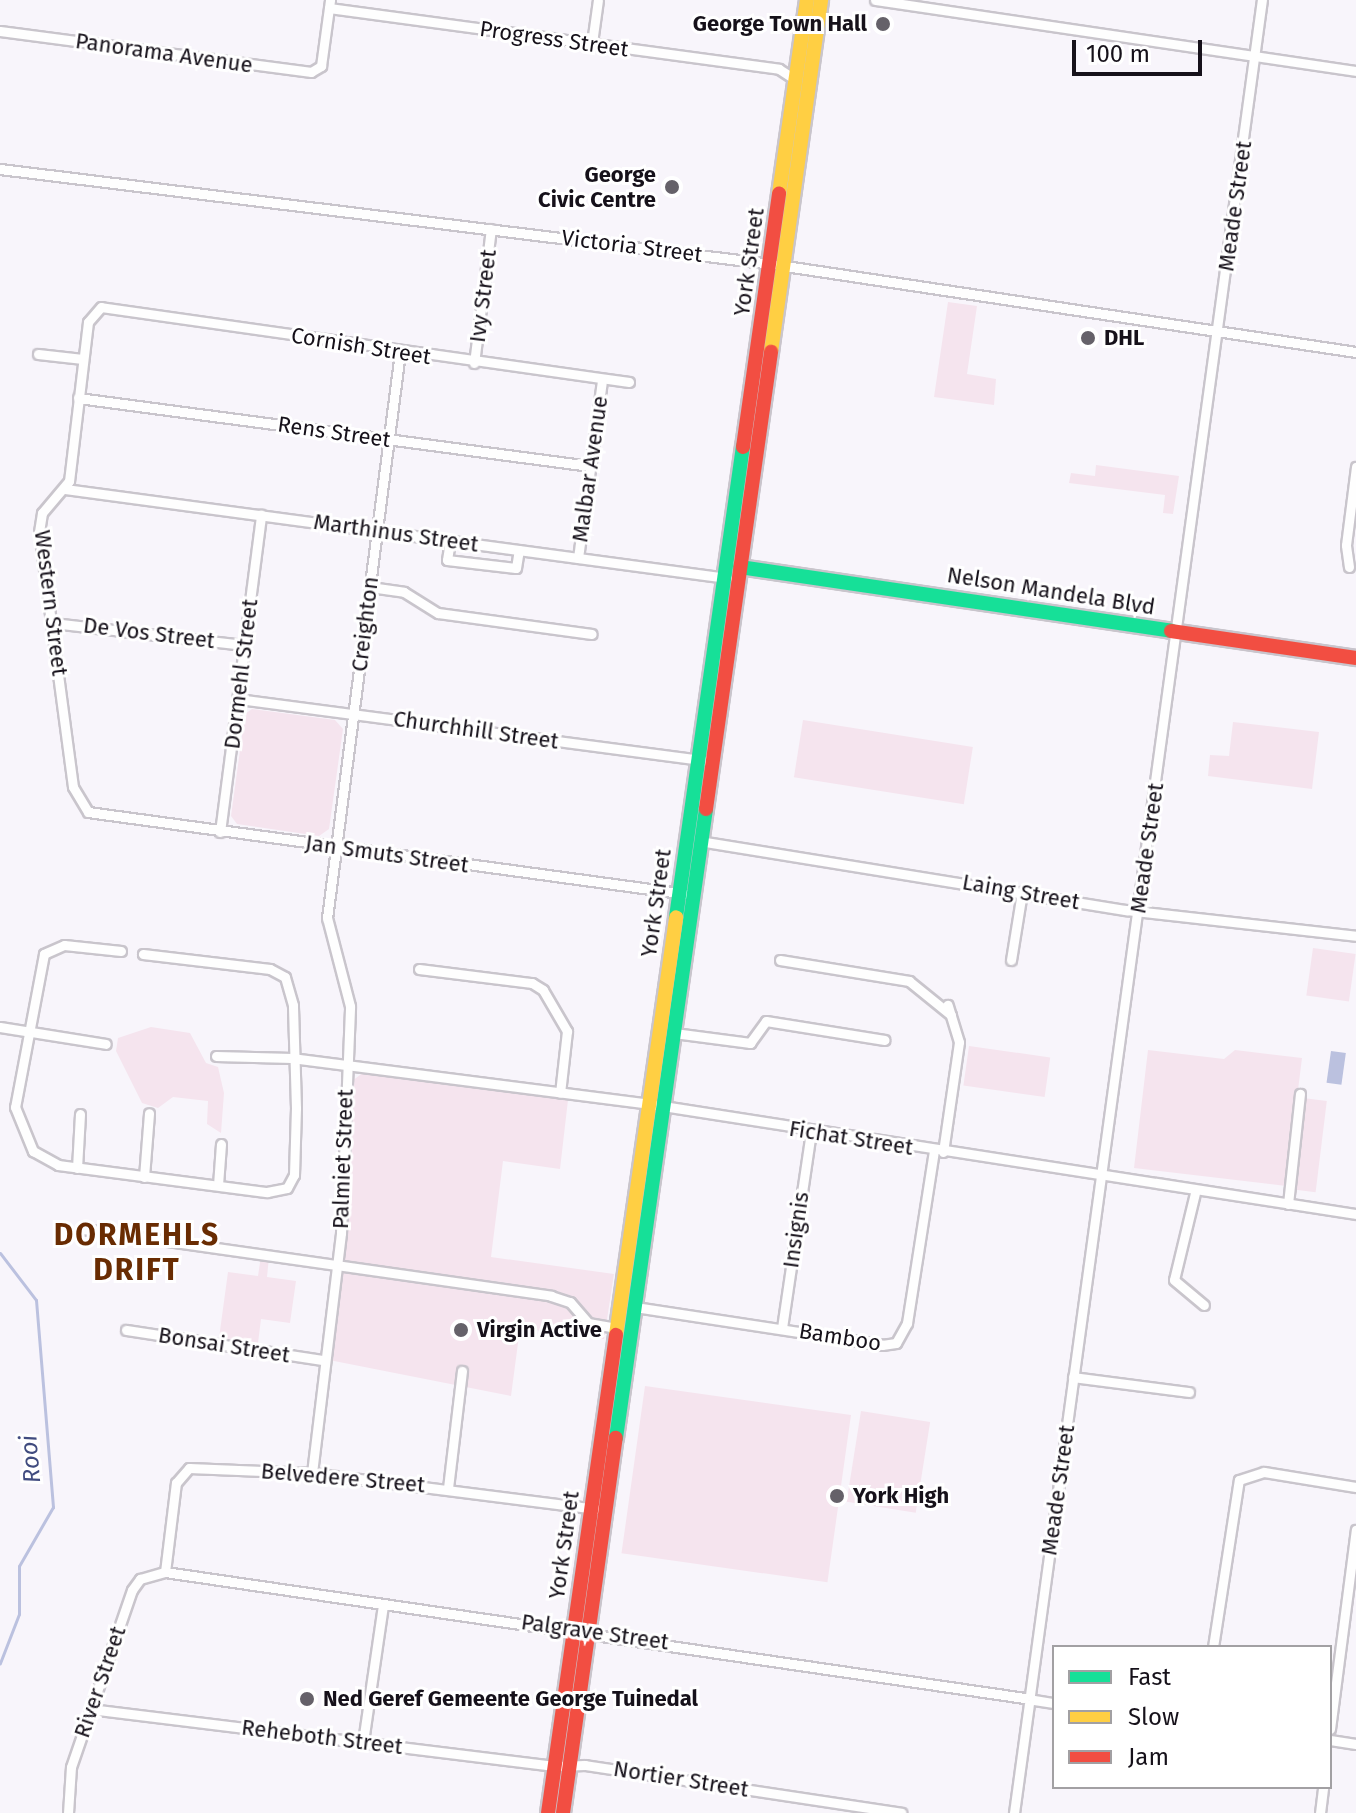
<!DOCTYPE html>
<style>
body{margin:0}
#map{position:relative;width:1356px;height:1813px;overflow:hidden;background:#f8f5fb;font-family:"Fira Sans",sans-serif}
div>[style]{position:absolute}
.green>*{inset:0;background:#f5e4ee;transform-origin:0 0}
.water>*{inset:0;background:#bbc1df;transform-origin:0 0}
.stream>*{height:3px;margin:-1.5px;padding:0 1.5px;transform-origin:1.5px;border-radius:1.5px;background:#bbc1df}
.roads{filter:drop-shadow(2px 0 #c9c5cc) drop-shadow(-2px 0 #c9c5cc) drop-shadow(0 2px #c9c5cc) drop-shadow(0 -2px #c9c5cc)}
.street>*{height:9px;margin:-4.5px;padding:0 4.5px;transform-origin:4.5px;border-radius:4.5px;background:#fefefe}
.fast>*{height:14px;margin:-7px;padding:0 7px;transform-origin:7px;border-radius:7px;background:#16e098}
.slow>*{height:14px;margin:-7px;padding:0 7px;transform-origin:7px;border-radius:7px;background:#ffcf43}
.jam>*{height:14px;margin:-7px;padding:0 7px;transform-origin:7px;border-radius:7px;background:#f24e42}
.dots>*{width:22px;height:22px;translate:-50% -50%;box-sizing:border-box;border:4px solid #fff;border-radius:50%}
span{translate:-50% -50%;white-space:nowrap;text-align:center;line-height:1.15;-webkit-text-stroke:6px #fff;paint-order:stroke}
.poi-label{font-size:22px;color:#16111a;font-weight:700}
.right{translate:-100% -50%;text-align:right}
.left{translate:0 -50%;text-align:left}
.street-label{font-size:22px;color:#16111a}
.water-label{font-size:24px;color:#404b7f;font-style:italic}
.district-label{font-size:30px;color:#692c02;font-weight:700;letter-spacing:2px}
.legend{position:absolute;left:1052px;top:1645px;width:280px;height:144px;box-sizing:border-box;background:#fff;border:2px solid #a2a0a3;margin:0;padding:10px 14px;list-style:none;font-size:24px;color:#16111a}
.legend li{display:flex;align-items:center;gap:16px;height:40px}
.legend b{width:40px;border:2px solid #a2a0a3}
.scale{position:absolute;left:1072px;top:40px;width:130px;height:36px;box-sizing:border-box;border:4px solid #16111a;border-top:0;padding-left:10px;font-size:24px;line-height:28px;white-space:nowrap;color:#16111a;-webkit-text-stroke:6px #fff;paint-order:stroke}
</style>
<div id="map">
<div class="green">
<div style="clip-path:polygon(948px 302px,977px 306px,967px 374px,996px 379px,994px 405px,934px 397px)"></div>
<div style="clip-path:polygon(1096px 465px,1179px 476px,1173px 514px,1163px 513px,1165px 495px,1069px 483px,1071px 473px,1095px 476px)"></div>
<div style="clip-path:polygon(252px 709px,335px 720px,343px 729px,329px 829px,319px 836px,237px 824px,231px 816px,245px 714px)"></div>
<div style="left:803px;top:720px;width:172px;height:58px;rotate:9deg"></div>
<div style="clip-path:polygon(1233px 722px,1319px 732px,1312px 789px,1208px 776px,1210px 755px,1229px 756px)"></div>
<div style="left:1313px;top:948px;width:43px;height:48px;rotate:8deg"></div>
<div style="clip-path:polygon(151px 1027px,190px 1033px,206px 1063px,218px 1067px,224px 1093px,221px 1133px,207px 1124px,208px 1101px,173px 1097px,158px 1108px,142px 1103px,116px 1051px,118px 1038px)"></div>
<div style="left:969px;top:1046px;width:82px;height:40px;rotate:8deg"></div>
<div style="clip-path:polygon(1148px 1050px,1224px 1059px,1235px 1050px,1302px 1058px,1286px 1186px,1134px 1168px)"></div>
<div style="clip-path:polygon(364px 1072px,568px 1100px,560px 1169px,503px 1161px,491px 1257px,614px 1274px,604px 1339px,520px 1328px,511px 1396px,329px 1360px,345px 1233px,352px 1081px)"></div>
<div style="left:1303px;top:1098px;width:24px;height:92px;rotate:7deg"></div>
<div style="clip-path:polygon(261px 1256px,269px 1257px,267px 1277px,296px 1281px,290px 1323px,261px 1319px,258px 1343px,219px 1338px,228px 1272px,258px 1276px)"></div>
<div style="left:645px;top:1386px;width:208px;height:169px;rotate:8deg"></div>
<div style="left:861px;top:1411px;width:70px;height:92px;rotate:9deg"></div>
</div>
<div class="water">
<div style="left:1331px;top:1051px;width:15px;height:32px;rotate:8deg"></div>
</div>
<div class="stream">
<div style="left:0;top:1253px;width:59px;rotate:52.5deg"></div>
<div style="left:36px;top:1300px;width:208px;rotate:85.3deg"></div>
<div style="left:53px;top:1507px;width:68px;rotate:120deg"></div>
<div style="left:19px;top:1566px;width:48px;rotate:90deg"></div>
<div style="left:19px;top:1614px;width:53px;rotate:111.2deg"></div>
</div>
<div class="roads">
<div class="street">
<div style="left:875px;top:0;width:486px;rotate:8.4deg"></div>
<div style="left:329px;top:8px;width:454px;rotate:7.7deg"></div>
<div style="left:779px;top:69px;width:20px;rotate:33deg"></div>
<div style="left:0;top:31px;width:314px;rotate:7.5deg"></div>
<div style="left:311px;top:72px;width:12px;rotate:-31deg"></div>
<div style="left:321px;top:66px;width:67px;rotate:-82.2deg"></div>
<div style="left:592px;top:43px;width:43px;rotate:-82.1deg"></div>
<div style="left:0;top:169px;width:778px;rotate:7.02deg"></div>
<div style="left:772px;top:264px;width:591px;rotate:8.57deg"></div>
<div style="left:38px;top:354px;width:45px;rotate:6.3deg"></div>
<div style="left:474px;top:363px;width:135px;rotate:-82.8deg"></div>
<div style="left:629px;top:382px;width:533px;rotate:-171.92deg"></div>
<div style="left:101px;top:307px;width:20px;rotate:131deg"></div>
<div style="left:88px;top:322px;width:160px;rotate:96.8deg"></div>
<div style="left:69px;top:481px;width:42px;rotate:130.2deg"></div>
<div style="left:42px;top:513px;width:19px;rotate:99deg"></div>
<div style="left:39px;top:532px;width:257px;rotate:82.4deg"></div>
<div style="left:73px;top:787px;width:29px;rotate:59deg"></div>
<div style="left:88px;top:812px;width:612px;rotate:7.8deg"></div>
<div style="left:78px;top:398px;width:516px;rotate:7.57deg"></div>
<div style="left:65px;top:489px;width:668px;rotate:7.66deg"></div>
<div style="left:450px;top:541px;width:19px;rotate:99deg"></div>
<div style="left:447px;top:560px;width:69px;rotate:6.6deg"></div>
<div style="left:516px;top:568px;width:18px;rotate:-81deg"></div>
<div style="left:578px;top:558px;width:179px;rotate:-82.3deg"></div>
<div style="left:1349px;top:567px;width:22px;rotate:-98deg"></div>
<div style="left:1346px;top:545px;width:79px;rotate:-82.7deg"></div>
<div style="left:370px;top:587px;width:34px;rotate:8deg"></div>
<div style="left:404px;top:592px;width:40px;rotate:32deg"></div>
<div style="left:438px;top:613px;width:155px;rotate:7.8deg"></div>
<div style="left:53px;top:623px;width:192px;rotate:6.6deg"></div>
<div style="left:238px;top:699px;width:480px;rotate:7.5deg"></div>
<div style="left:220px;top:832px;width:320px;rotate:-82.6deg"></div>
<div style="left:699px;top:841px;width:433px;rotate:9.2deg"></div>
<div style="left:1126px;top:910px;width:231px;rotate:6.4deg"></div>
<div style="left:121px;top:951px;width:57px;rotate:-174deg"></div>
<div style="left:64px;top:945px;width:22px;rotate:156deg"></div>
<div style="left:44px;top:954px;width:156px;rotate:100.7deg"></div>
<div style="left:15px;top:1107px;width:48px;rotate:67.8deg"></div>
<div style="left:33px;top:1151px;width:29px;rotate:29deg"></div>
<div style="left:58px;top:1165px;width:211px;rotate:7.4deg"></div>
<div style="left:267px;top:1192px;width:20px;rotate:-11deg"></div>
<div style="left:287px;top:1188px;width:15px;rotate:-62deg"></div>
<div style="left:294px;top:1175px;width:67px;rotate:-88.3deg"></div>
<div style="left:296px;top:1108px;width:103px;rotate:-91.7deg"></div>
<div style="left:293px;top:1005px;width:29px;rotate:-106deg"></div>
<div style="left:285px;top:977px;width:17px;rotate:-152deg"></div>
<div style="left:270px;top:969px;width:128px;rotate:-173.3deg"></div>
<div style="left:780px;top:960px;width:131px;rotate:9.2deg"></div>
<div style="left:909px;top:981px;width:54px;rotate:39deg"></div>
<div style="left:1011px;top:960px;width:69px;rotate:-80.8deg"></div>
<div style="left:419px;top:969px;width:114px;rotate:7.1deg"></div>
<div style="left:532px;top:983px;width:13px;rotate:32deg"></div>
<div style="left:543px;top:990px;width:48px;rotate:59.7deg"></div>
<div style="left:567px;top:1031px;width:62px;rotate:96.4deg"></div>
<div style="left:0;top:1027px;width:107px;rotate:9.1deg"></div>
<div style="left:674px;top:1033px;width:77px;rotate:7.5deg"></div>
<div style="left:750px;top:1043px;width:27px;rotate:-54deg"></div>
<div style="left:766px;top:1021px;width:120px;rotate:9.1deg"></div>
<div style="left:216px;top:1056px;width:76px;rotate:1.5deg"></div>
<div style="left:292px;top:1058px;width:361px;rotate:7.3deg"></div>
<div style="left:650px;top:1104px;width:715px;rotate:8.86deg"></div>
<div style="left:943px;top:1152px;width:111px;rotate:-81.7deg"></div>
<div style="left:959px;top:1042px;width:39px;rotate:-107deg"></div>
<div style="left:77px;top:1168px;width:54px;rotate:-86.8deg"></div>
<div style="left:144px;top:1177px;width:64px;rotate:-85.5deg"></div>
<div style="left:218px;top:1185px;width:41px;rotate:-85.8deg"></div>
<div style="left:1195px;top:1193px;width:89px;rotate:103.6deg"></div>
<div style="left:1174px;top:1280px;width:39px;rotate:40deg"></div>
<div style="left:1288px;top:1204px;width:111px;rotate:-83.8deg"></div>
<div style="left:83px;top:1229px;width:473px;rotate:8.1deg"></div>
<div style="left:551px;top:1296px;width:20px;rotate:18deg"></div>
<div style="left:570px;top:1302px;width:28px;rotate:49deg"></div>
<div style="left:588px;top:1323px;width:29px;rotate:10deg"></div>
<div style="left:635px;top:1307px;width:250px;rotate:8.7deg"></div>
<div style="left:882px;top:1345px;width:14px;rotate:-8deg"></div>
<div style="left:896px;top:1343px;width:23px;rotate:-61deg"></div>
<div style="left:907px;top:1323px;width:174px;rotate:-81.1deg"></div>
<div style="left:782px;top:1328px;width:198px;rotate:-81.6deg"></div>
<div style="left:126px;top:1330px;width:199px;rotate:8.7deg"></div>
<div style="left:1073px;top:1377px;width:117px;rotate:7.4deg"></div>
<div style="left:312px;top:1473px;width:242px;rotate:-83.1deg"></div>
<div style="left:341px;top:1233px;width:227px;rotate:-87.7deg"></div>
<div style="left:350px;top:1006px;width:91px;rotate:-104.6deg"></div>
<div style="left:327px;top:918px;width:571px;rotate:-82.65deg"></div>
<div style="left:448px;top:1488px;width:118px;rotate:-83.2deg"></div>
<div style="left:165px;top:1572px;width:90px;rotate:-83deg"></div>
<div style="left:176px;top:1483px;width:20px;rotate:-49deg"></div>
<div style="left:189px;top:1468px;width:123px;rotate:2.3deg"></div>
<div style="left:312px;top:1473px;width:287px;rotate:7.2deg"></div>
<div style="left:1213px;top:1647px;width:169px;rotate:-81.2deg"></div>
<div style="left:1239px;top:1480px;width:26px;rotate:-18deg"></div>
<div style="left:1264px;top:1472px;width:93px;rotate:9.3deg"></div>
<div style="left:1030px;top:1695px;width:1711px;rotate:-82.21deg"></div>
<div style="left:1034px;top:1700px;width:20px;rotate:9deg"></div>
<div style="left:90px;top:1709px;width:468px;rotate:7deg"></div>
<div style="left:555px;top:1766px;width:30px;rotate:-2deg"></div>
<div style="left:585px;top:1765px;width:320px;rotate:8.6deg"></div>
<div style="left:1330px;top:1729px;width:201px;rotate:-82.6deg"></div>
<div style="left:1330px;top:1740px;width:26px;rotate:9deg"></div>
<div style="left:363px;top:1742px;width:138px;rotate:-81.7deg"></div>
<div style="left:68px;top:1813px;width:46px;rotate:-86.3deg"></div>
<div style="left:71px;top:1767px;width:187px;rotate:-71deg"></div>
<div style="left:132px;top:1590px;width:14px;rotate:-54deg"></div>
<div style="left:140px;top:1579px;width:26px;rotate:-16deg"></div>
<div style="left:165px;top:1572px;width:869px;rotate:8.34deg"></div>
<div style="left:1014px;top:1813px;width:110px;rotate:-82.2deg"></div>
<div style="left:1320px;top:1813px;width:26px;rotate:-83deg"></div>
</div>
<div class="fast">
<div style="left:740px;top:567px;width:436px;rotate:8.4deg"></div>
<div style="left:676px;top:917px;width:475px;rotate:-81.9deg"></div>
<div style="left:616px;top:1438px;width:635px;rotate:-81.86deg"></div>
</div>
<div class="slow">
<div style="left:779px;top:194px;width:196px;rotate:-81.8deg"></div>
<div style="left:771px;top:352px;width:356px;rotate:-81.9deg"></div>
<div style="left:616px;top:1335px;width:422px;rotate:-81.8deg"></div>
</div>
<div class="jam">
<div style="left:743px;top:447px;width:256px;rotate:-81.9deg"></div>
<div style="left:1171px;top:631px;width:187px;rotate:8.3deg"></div>
<div style="left:706px;top:809px;width:462px;rotate:-81.9deg"></div>
<div style="left:548px;top:1813px;width:483px;rotate:-81.9deg"></div>
<div style="left:563px;top:1813px;width:379px;rotate:-82deg"></div>
</div>
</div>
<div class="dots">
<div style="left:883px;top:24px;background:#656169"></div>
<div style="left:672px;top:187px;background:#656169"></div>
<div style="left:1088px;top:338px;background:#656169"></div>
<div style="left:461px;top:1330px;background:#656169"></div>
<div style="left:837px;top:1496px;background:#656169"></div>
<div style="left:307px;top:1699px;background:#656169"></div>
</div>
<div class="poi-label">
<span class="right" style="left:867px;top:24px">George Town Hall</span>
<span class="right" style="left:656px;top:187px">George<br>Civic Centre</span>
<span class="left" style="left:1104px;top:338px">DHL</span>
<span class="left" style="left:477px;top:1330px">Virgin Active</span>
<span class="left" style="left:853px;top:1496px">York High</span>
<span class="left" style="left:323px;top:1699px">Ned Geref Gemeente George Tuinedal</span>
</div>
<div class="street-label">
<span style="left:554px;top:39px;rotate:8deg">Progress Street</span>
<span style="left:164px;top:53px;rotate:8deg">Panorama Avenue</span>
<span style="left:1235px;top:206px;rotate:-82deg">Meade Street</span>
<span style="left:632px;top:246px;rotate:7deg">Victoria Street</span>
<span style="left:749px;top:262px;rotate:-82deg">York Street</span>
<span style="left:483px;top:296px;rotate:-83deg">Ivy Street</span>
<span style="left:361px;top:346px;rotate:9deg">Cornish Street</span>
<span style="left:334px;top:432px;rotate:8deg">Rens Street</span>
<span style="left:590px;top:469px;rotate:-82deg">Malbar Avenue</span>
<span style="left:396px;top:533px;rotate:8deg">Marthinus Street</span>
<span style="left:1051px;top:591px;rotate:9deg">Nelson Mandela Blvd</span>
<span style="left:51px;top:603px;rotate:83deg">Western Street</span>
<span style="left:365px;top:624px;rotate:-83deg">Creighton</span>
<span style="left:149px;top:633px;rotate:7deg">De Vos Street</span>
<span style="left:241px;top:674px;rotate:-83deg">Dormehl Street</span>
<span style="left:476px;top:730px;rotate:8deg">Churchhill Street</span>
<span style="left:1147px;top:848px;rotate:-82deg">Meade Street</span>
<span style="left:387px;top:854px;rotate:8deg">Jan Smuts Street</span>
<span style="left:1021px;top:892px;rotate:10deg">Laing Street</span>
<span style="left:656px;top:903px;rotate:-82deg">York Street</span>
<span style="left:851px;top:1138px;rotate:9deg">Fichat Street</span>
<span style="left:343px;top:1159px;rotate:-88deg">Palmiet Street</span>
<span style="left:796px;top:1230px;rotate:-82deg">Insignis</span>
<span style="left:840px;top:1337px;rotate:9deg">Bamboo</span>
<span style="left:224px;top:1345px;rotate:9deg">Bonsai Street</span>
<span style="left:343px;top:1478px;rotate:5deg">Belvedere Street</span>
<span style="left:1058px;top:1490px;rotate:-82deg">Meade Street</span>
<span style="left:564px;top:1545px;rotate:-82deg">York Street</span>
<span style="left:595px;top:1632px;rotate:8deg">Palgrave Street</span>
<span style="left:100px;top:1682px;rotate:-71deg">River Street</span>
<span style="left:322px;top:1737px;rotate:7deg">Reheboth Street</span>
<span style="left:681px;top:1779px;rotate:9deg">Nortier Street</span>
</div>
<div class="water-label">
<span style="left:31px;top:1459px;rotate:-95deg">Rooi</span>
</div>
<div class="district-label">
<span style="left:137px;top:1252px">DORMEHLS<br>DRIFT</span>
</div>
<ul class="legend">
<li><b style="height:10px;background:#16e098"></b>Fast</li>
<li><b style="height:10px;background:#ffcf43"></b>Slow</li>
<li><b style="height:10px;background:#f24e42"></b>Jam</li>
</ul>
<div class="scale">100 m</div>
</div>
